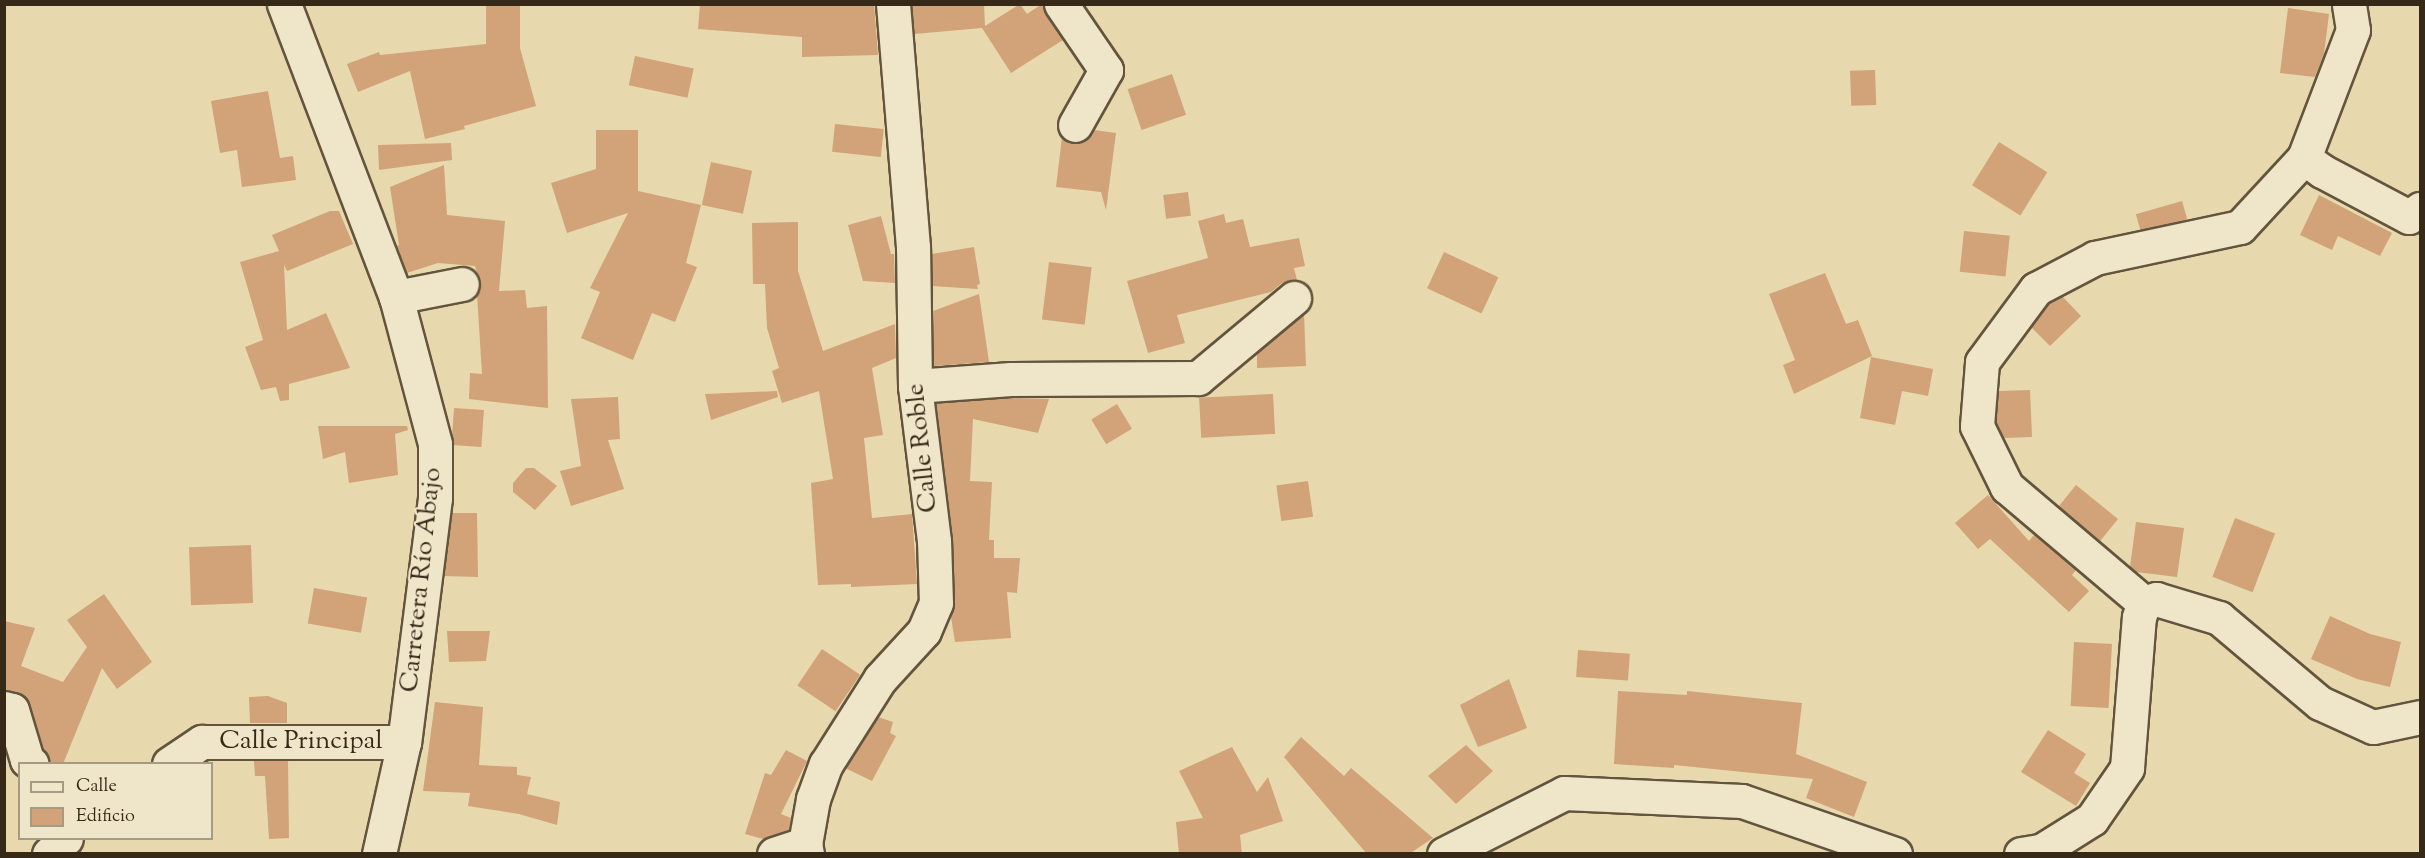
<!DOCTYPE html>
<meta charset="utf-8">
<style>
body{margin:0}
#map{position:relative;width:2425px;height:858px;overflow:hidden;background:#e7d9ad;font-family:"Sorts Mill Goudy",serif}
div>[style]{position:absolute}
.building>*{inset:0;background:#d2a278;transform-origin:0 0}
.roads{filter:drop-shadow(2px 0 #63553d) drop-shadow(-2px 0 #63553d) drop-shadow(0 2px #63553d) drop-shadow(0 -2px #63553d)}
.minor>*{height:33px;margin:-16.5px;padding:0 16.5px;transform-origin:16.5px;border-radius:16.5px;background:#efe6ca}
span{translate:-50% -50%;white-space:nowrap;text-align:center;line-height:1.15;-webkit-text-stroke:4.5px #efe6ca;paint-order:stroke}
.street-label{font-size:26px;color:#372918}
.frame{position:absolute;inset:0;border:6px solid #372918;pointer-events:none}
.legend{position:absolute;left:18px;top:762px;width:195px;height:78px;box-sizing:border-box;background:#efe6ca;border:2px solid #a59a83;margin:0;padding:8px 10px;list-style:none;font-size:18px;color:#372918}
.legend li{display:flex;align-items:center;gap:12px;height:30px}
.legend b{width:30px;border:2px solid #a59a83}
</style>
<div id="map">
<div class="building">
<div style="clip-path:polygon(700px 4px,874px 4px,878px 55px,802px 57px,802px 37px,698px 29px)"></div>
<div style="clip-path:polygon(912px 4px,984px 4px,985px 26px,1020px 4px,1027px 14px,1042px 4px,1063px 40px,1011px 73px,982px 28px,914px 34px)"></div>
<div style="clip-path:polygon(486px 6px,520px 6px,520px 48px,536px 106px,464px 126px,465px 129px,425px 139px,410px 71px,358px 92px,347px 64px,379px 52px,380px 55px,486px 44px)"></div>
<div style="clip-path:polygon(2288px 8px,2329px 14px,2324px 54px,2315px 77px,2280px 73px)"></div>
<div style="left:635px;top:56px;width:60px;height:30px;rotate:12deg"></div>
<div style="left:1875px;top:70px;width:35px;height:25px;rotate:88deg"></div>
<div style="left:1172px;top:74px;width:43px;height:47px;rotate:71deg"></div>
<div style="clip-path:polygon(268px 91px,280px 158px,293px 156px,296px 180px,242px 187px,237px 150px,220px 153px,211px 101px)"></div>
<div style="left:835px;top:124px;width:49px;height:28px;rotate:6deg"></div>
<div style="clip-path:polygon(596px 130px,638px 130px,638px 191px,701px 205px,686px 263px,697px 267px,675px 322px,652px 313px,633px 360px,581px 338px,600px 292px,590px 288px,628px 213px,567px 233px,551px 183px,596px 169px)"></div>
<div style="clip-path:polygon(1094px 130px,1116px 133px,1106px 210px,1101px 192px,1056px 187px,1062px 137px,1076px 144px,1085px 141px)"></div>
<div style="left:1999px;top:142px;width:57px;height:51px;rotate:32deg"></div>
<div style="clip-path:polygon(451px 143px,452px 160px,379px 170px,378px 145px)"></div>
<div style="left:711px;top:162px;width:42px;height:44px;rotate:12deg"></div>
<div style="clip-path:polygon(444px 165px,447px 215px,505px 221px,499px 291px,525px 290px,527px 308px,547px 306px,548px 408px,469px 399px,470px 373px,482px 374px,477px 294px,480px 281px,475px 266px,438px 263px,407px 273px,397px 246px,399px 245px,390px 187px)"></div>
<div style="left:1188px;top:192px;width:24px;height:25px;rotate:83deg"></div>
<div style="clip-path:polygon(2319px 195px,2392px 233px,2380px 256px,2338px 236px,2332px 250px,2300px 235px)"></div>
<div style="left:2182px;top:201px;width:19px;height:48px;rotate:74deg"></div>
<div style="clip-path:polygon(330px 211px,339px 211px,353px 244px,287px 271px,284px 265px,287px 330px,326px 313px,350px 368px,289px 384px,289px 400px,280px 401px,276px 387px,261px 390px,245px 347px,263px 340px,240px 262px,279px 251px,272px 235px)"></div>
<div style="clip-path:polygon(1224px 214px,1226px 223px,1243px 219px,1250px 247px,1299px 238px,1305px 266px,1294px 268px,1297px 280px,1282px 283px,1271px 292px,1177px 315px,1185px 343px,1148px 353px,1127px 281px,1208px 258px,1198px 221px)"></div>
<div style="clip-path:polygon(881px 216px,891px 254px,894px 254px,895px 283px,863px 281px,848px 225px)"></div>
<div style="clip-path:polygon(798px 222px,798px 271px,823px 351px,895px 324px,896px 358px,872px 368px,883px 435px,864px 438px,872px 518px,912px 514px,917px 584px,851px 587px,851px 584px,818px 585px,811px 483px,833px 479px,819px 391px,782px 403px,772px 371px,779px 368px,767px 328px,765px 284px,753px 284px,752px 223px)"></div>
<div style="left:1964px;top:231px;width:46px;height:41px;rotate:6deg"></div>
<div style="clip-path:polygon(974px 247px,980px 284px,977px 285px,978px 289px,932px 286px,932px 254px)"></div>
<div style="left:1444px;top:252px;width:60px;height:40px;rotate:25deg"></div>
<div style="left:1049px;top:262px;width:43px;height:58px;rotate:7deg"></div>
<div style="clip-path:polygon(1825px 273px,1846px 324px,1858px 320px,1872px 356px,1794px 394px,1783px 365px,1795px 360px,1769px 294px)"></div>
<div style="clip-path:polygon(979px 294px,989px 362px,933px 366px,933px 311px)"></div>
<div style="clip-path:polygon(2062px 296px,2081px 316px,2050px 346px,2031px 327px,2049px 304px)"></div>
<div style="clip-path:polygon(1304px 314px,1306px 366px,1257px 368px,1257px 353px)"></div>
<div style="clip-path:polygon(1871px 357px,1933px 369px,1928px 396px,1902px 391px,1895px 425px,1860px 418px)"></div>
<div style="clip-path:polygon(2030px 390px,2032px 437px,2004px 438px,1996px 422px,1999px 391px)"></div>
<div style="clip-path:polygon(777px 391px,778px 397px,711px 420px,705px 394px)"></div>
<div style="left:1273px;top:394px;width:40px;height:74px;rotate:87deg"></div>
<div style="clip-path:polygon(618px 397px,620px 439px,608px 440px,624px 489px,571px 506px,560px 471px,581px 466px,571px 399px)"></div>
<div style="clip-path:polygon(1012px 398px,1049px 399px,1038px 433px,973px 419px,970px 481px,992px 482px,989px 540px,994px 540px,994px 558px,1020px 558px,1017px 593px,1007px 592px,1011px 638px,955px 642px,951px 617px,955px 602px,953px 540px,936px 403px)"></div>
<div style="left:1117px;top:404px;width:29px;height:30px;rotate:59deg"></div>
<div style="left:454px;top:408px;width:30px;height:37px;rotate:4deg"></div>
<div style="clip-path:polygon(318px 426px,407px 426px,408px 430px,395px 434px,398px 475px,349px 483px,345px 452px,323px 459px)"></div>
<div style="clip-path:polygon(526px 468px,534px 468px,557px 486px,535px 510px,513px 492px,513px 483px)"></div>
<div style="left:1308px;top:481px;width:36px;height:32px;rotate:82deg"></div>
<div style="left:2076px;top:485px;width:54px;height:28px;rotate:39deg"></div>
<div style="clip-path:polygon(1988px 495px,2029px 541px,2034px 535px,2076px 570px,2072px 575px,2089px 591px,2069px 612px,1990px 539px,1978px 549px,1955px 523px)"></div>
<div style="clip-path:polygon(452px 513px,477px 513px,478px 577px,444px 576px)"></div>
<div style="left:2235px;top:518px;width:43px;height:63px;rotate:21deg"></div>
<div style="clip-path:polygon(2136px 522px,2184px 528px,2177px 577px,2136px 572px,2130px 567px)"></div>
<div style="left:251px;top:545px;width:58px;height:62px;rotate:88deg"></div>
<div style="left:314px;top:588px;width:54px;height:36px;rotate:10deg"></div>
<div style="clip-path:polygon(104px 594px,152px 662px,117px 689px,102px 668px,63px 764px,53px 764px,43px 749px,25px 697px,4px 690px,4px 621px,35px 628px,21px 666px,63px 682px,87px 647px,67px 620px)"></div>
<div style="clip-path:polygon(2330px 616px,2370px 634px,2401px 642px,2390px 687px,2357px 679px,2311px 659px)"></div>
<div style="clip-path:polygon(447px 631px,490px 631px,486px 661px,449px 662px)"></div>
<div style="left:2074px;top:642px;width:38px;height:64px;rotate:3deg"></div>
<div style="left:822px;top:649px;width:46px;height:44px;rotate:34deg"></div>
<div style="left:1578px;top:650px;width:52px;height:27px;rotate:4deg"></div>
<div style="clip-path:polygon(1509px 679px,1527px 728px,1478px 747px,1460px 705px)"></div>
<div style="clip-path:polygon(1618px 691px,1687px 695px,1687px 691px,1802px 703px,1796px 754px,1867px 782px,1854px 817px,1806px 798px,1813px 779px,1674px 765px,1674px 768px,1614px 764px)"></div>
<div style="clip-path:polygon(268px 696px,287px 703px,287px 723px,250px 723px,249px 697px)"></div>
<div style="clip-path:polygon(435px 702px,483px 707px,479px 765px,517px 767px,517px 775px,531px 777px,527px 794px,560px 802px,557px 825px,519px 814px,468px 806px,470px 793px,423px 791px)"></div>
<div style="clip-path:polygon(878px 717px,893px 722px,890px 733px,896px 736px,872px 781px,845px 768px)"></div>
<div style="clip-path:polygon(2048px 730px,2086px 754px,2074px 773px,2090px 783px,2076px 806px,2021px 772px)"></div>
<div style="clip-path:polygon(1301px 737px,1344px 776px,1351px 768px,1433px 838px,1409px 854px,1367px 854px,1284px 757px)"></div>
<div style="clip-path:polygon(1466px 745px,1493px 771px,1456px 804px,1428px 776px)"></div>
<div style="clip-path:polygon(1232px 747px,1257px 792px,1268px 777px,1283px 821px,1240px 835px,1242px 854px,1179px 854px,1176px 822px,1203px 818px,1179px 771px)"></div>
<div style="clip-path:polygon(786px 750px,807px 761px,781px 814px,791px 818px,789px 830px,763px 839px,745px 834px,765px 773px,771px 775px)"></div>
<div style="clip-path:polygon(254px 761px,288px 761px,289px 838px,269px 839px,265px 776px,255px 776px)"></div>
</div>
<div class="roads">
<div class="minor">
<div style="left:284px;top:4px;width:314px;rotate:69.1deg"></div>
<div style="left:396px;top:297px;width:152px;rotate:75.1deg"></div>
<div style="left:435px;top:444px;width:54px;rotate:90deg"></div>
<div style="left:435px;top:498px;width:246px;rotate:97.2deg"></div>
<div style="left:404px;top:742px;width:115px;rotate:102.6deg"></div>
<div style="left:1061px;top:4px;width:80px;rotate:55.7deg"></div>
<div style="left:1106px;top:70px;width:63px;rotate:119.4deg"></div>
<div style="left:2304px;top:158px;width:22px;rotate:36deg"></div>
<div style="left:2322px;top:171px;width:98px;rotate:27.9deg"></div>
<div style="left:2409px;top:217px;width:14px;rotate:-36deg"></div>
<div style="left:396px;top:297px;width:67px;rotate:-11.1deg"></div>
<div style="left:915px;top:386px;width:96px;rotate:-4.2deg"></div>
<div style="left:1011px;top:379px;width:187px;rotate:-0.3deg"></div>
<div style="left:1198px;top:378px;width:125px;rotate:-39.8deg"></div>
<div style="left:2144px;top:603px;width:180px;rotate:-139.7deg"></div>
<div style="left:2007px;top:487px;width:68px;rotate:-116.2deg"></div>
<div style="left:1977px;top:426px;width:64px;rotate:-85.5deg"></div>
<div style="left:1982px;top:362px;width:91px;rotate:-53.5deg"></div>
<div style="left:2036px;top:289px;width:67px;rotate:-27.7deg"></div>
<div style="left:2095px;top:258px;width:148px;rotate:-12.1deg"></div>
<div style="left:2240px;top:227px;width:94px;rotate:-47.2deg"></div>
<div style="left:2304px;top:158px;width:137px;rotate:-69.1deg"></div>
<div style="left:2353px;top:30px;width:26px;rotate:-99deg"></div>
<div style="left:2144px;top:603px;width:13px;rotate:-18deg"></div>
<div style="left:2156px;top:599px;width:66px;rotate:16.8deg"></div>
<div style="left:2219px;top:618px;width:132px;rotate:40.1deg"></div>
<div style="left:2320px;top:703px;width:58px;rotate:24.4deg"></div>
<div style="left:2373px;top:727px;width:48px;rotate:-12deg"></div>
<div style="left:4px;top:708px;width:8px;rotate:14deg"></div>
<div style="left:12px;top:710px;width:52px;rotate:73.3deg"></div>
<div style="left:27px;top:760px;width:6px;rotate:39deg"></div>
<div style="left:169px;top:764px;width:40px;rotate:-34deg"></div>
<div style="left:202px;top:742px;width:202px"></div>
<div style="left:49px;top:854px;width:23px;rotate:-43deg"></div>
<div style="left:774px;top:854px;width:33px;rotate:-18deg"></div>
<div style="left:807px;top:854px;width:10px;rotate:-101deg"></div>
<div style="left:805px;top:844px;width:46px;rotate:-79.9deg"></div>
<div style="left:813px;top:799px;width:37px;rotate:-70deg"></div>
<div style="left:826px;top:764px;width:101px;rotate:-57.6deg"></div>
<div style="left:880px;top:679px;width:65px;rotate:-47.5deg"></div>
<div style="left:924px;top:631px;width:30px;rotate:-67deg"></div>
<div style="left:936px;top:603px;width:62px;rotate:-91.8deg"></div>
<div style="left:934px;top:541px;width:156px;rotate:-97deg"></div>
<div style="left:915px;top:386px;width:139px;rotate:-90.8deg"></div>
<div style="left:913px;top:247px;width:244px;rotate:-94.7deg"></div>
<div style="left:1444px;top:854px;width:135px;rotate:-26.9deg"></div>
<div style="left:1564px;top:793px;width:178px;rotate:2.6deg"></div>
<div style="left:1742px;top:801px;width:162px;rotate:19.1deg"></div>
<div style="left:2021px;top:854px;width:20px;rotate:-9deg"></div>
<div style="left:2041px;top:851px;width:60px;rotate:-32.1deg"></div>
<div style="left:2092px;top:819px;width:62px;rotate:-55.5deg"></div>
<div style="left:2127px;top:768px;width:151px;rotate:-85.5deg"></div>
<div style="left:2139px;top:617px;width:15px;rotate:-70deg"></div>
</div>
</div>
<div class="street-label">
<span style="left:923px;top:448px;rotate:-96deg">Calle Roble</span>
<span style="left:422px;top:580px;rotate:-84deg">Carretera Río Abajo</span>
<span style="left:301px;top:742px">Calle Principal</span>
</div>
<div class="frame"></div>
<ul class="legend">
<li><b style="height:8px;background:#efe6ca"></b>Calle</li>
<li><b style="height:16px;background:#d2a278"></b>Edificio</li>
</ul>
</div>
